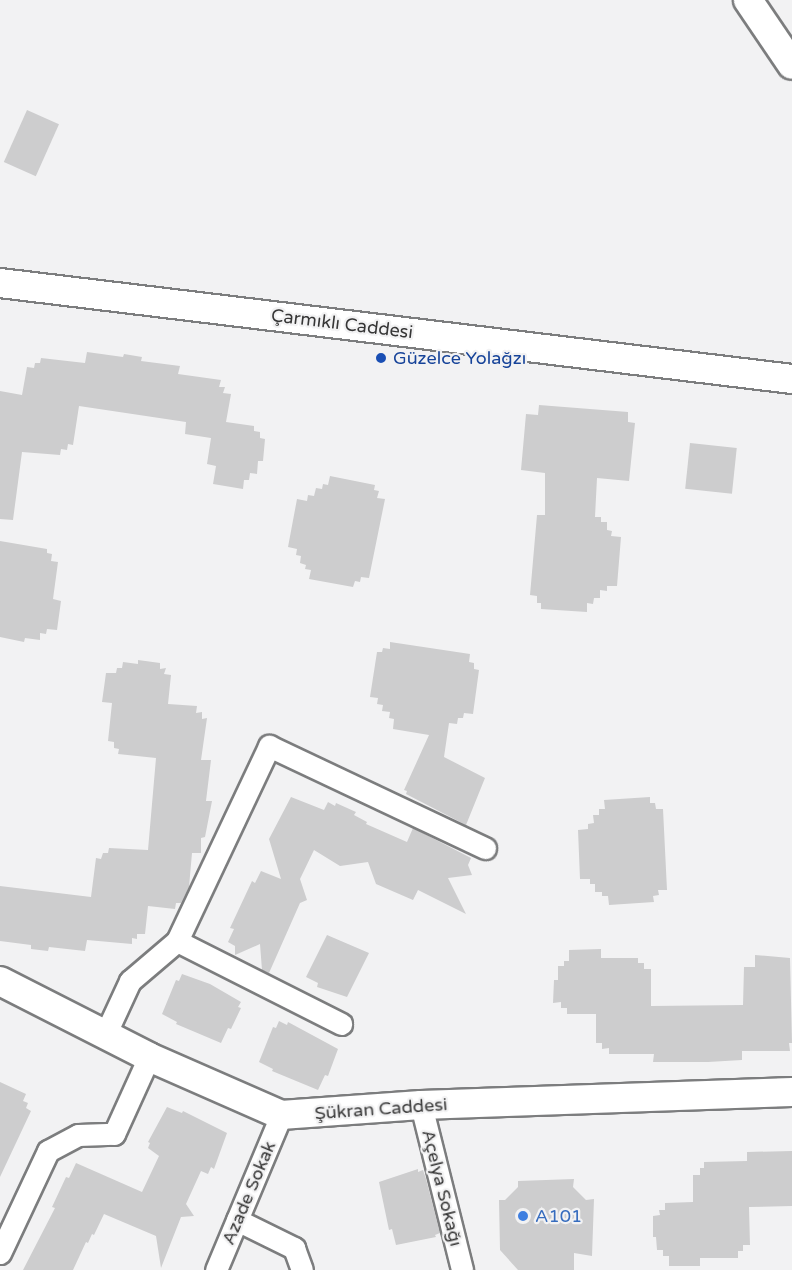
<!DOCTYPE html>
<meta charset="utf-8">
<style>
body{margin:0}
#map{position:relative;width:792px;height:1270px;overflow:hidden;background:#f2f2f3;font-family:"Varela Round",sans-serif}
div>[style]{position:absolute}
.building>*{inset:0;background:#cdcdce;transform-origin:0 0}
.roads{filter:drop-shadow(2px 0 #7c7d7e) drop-shadow(-2px 0 #7c7d7e) drop-shadow(0 2px #7c7d7e) drop-shadow(0 -2px #7c7d7e)}
.minor>*{height:21px;margin:-10.5px;padding:0 10.5px;transform-origin:10.5px;border-radius:10.5px;background:#fff}
.secondary>*{height:28px;margin:-14px;padding:0 14px;transform-origin:14px;border-radius:14px;background:#fff}
.dots>*{width:16px;height:16px;translate:-50% -50%;box-sizing:border-box;border:3px solid #f2f2f3;border-radius:50%}
span{translate:-50% -50%;white-space:nowrap;text-align:center;line-height:1.15;-webkit-text-stroke:4.5px #f2f2f3;paint-order:stroke}
.street-label{font-size:18px;color:#363636}
.transit-label{font-size:18px;color:#164399}
.left{translate:0 -50%;text-align:left}
.shop-label{font-size:18px;color:#366cbe}
</style>
<div id="map">
<div class="building">
<div style="left:27px;top:110px;width:35px;height:57px;rotate:24deg"></div>
<div style="clip-path:polygon(87px 352px,123px 357px,124px 354px,142px 357px,141px 361px,180px 366px,178px 374px,221px 380px,219px 387px,225px 387px,223px 393px,231px 394px,226px 422px,254px 426px,254px 431px,260px 432px,260px 438px,265px 439px,263px 461px,258px 461px,257px 474px,250px 473px,249px 480px,244px 480px,243px 489px,213px 484px,216px 466px,207px 464px,211px 438px,185px 434px,186px 422px,79px 406px,73px 445px,68px 444px,67px 450px,61px 449px,60px 455px,22px 452px,13px 520px,0 519px,0 391px,22px 395px,27px 367px,34px 368px,35px 363px,40px 363px,41px 358px,85px 363px)"></div>
<div style="clip-path:polygon(539px 405px,628px 412px,628px 422px,635px 423px,629px 481px,597px 478px,595px 517px,601px 517px,601px 522px,607px 522px,607px 530px,612px 531px,611px 536px,621px 537px,617px 586px,607px 586px,607px 591px,600px 590px,600px 598px,594px 598px,593px 604px,587px 603px,587px 612px,541px 609px,541px 603px,537px 603px,537px 596px,530px 595px,537px 515px,545px 515px,545px 473px,521px 470px,526px 414px,538px 415px)"></div>
<div style="left:690px;top:443px;width:47px;height:46px;rotate:6deg"></div>
<div style="clip-path:polygon(330px 476px,375px 485px,374px 490px,379px 491px,377px 498px,385px 499px,369px 578px,361px 577px,360px 582px,355px 581px,353px 587px,309px 579px,311px 570px,305px 569px,306px 565px,300px 563px,301px 556px,296px 555px,297px 549px,288px 547px,297px 499px,307px 501px,308px 495px,314px 496px,316px 488px,322px 489px,323px 484px,328px 485px)"></div>
<div style="clip-path:polygon(0 541px,47px 549px,47px 553px,52px 554px,51px 561px,58px 562px,53px 599px,61px 601px,57px 630px,47px 629px,46px 634px,40px 633px,40px 640px,25px 638px,24px 642px,0 637px)"></div>
<div style="clip-path:polygon(390px 642px,470px 654px,469px 662px,474px 663px,474px 669px,479px 670px,473px 714px,464px 713px,463px 718px,458px 718px,457px 724px,449px 723px,444px 757px,485px 778px,466px 825px,406px 794px,407px 791px,404px 790px,429px 735px,393px 729px,394px 719px,389px 718px,390px 712px,382px 711px,383px 705px,377px 704px,378px 698px,370px 697px,377px 652px,382px 652px,383px 648px,390px 649px)"></div>
<div style="clip-path:polygon(138px 660px,160px 663px,160px 669px,166px 668px,164px 674px,171px 675px,168px 704px,197px 706px,196px 713px,202px 712px,202px 719px,207px 718px,201px 760px,211px 760px,206px 801px,212px 801px,205px 837px,201px 838px,201px 853px,192px 853px,189px 887px,181px 903px,176px 903px,175px 909px,148px 906px,145px 934px,137px 934px,137px 939px,132px 938px,132px 944px,87px 940px,85px 951px,49px 947px,48px 951px,31px 949px,31px 945px,0 941px,0 886px,91px 897px,96px 858px,101px 859px,103px 853px,108px 853px,109px 848px,148px 850px,156px 758px,118px 754px,119px 749px,114px 748px,114px 742px,108px 741px,112px 703px,102px 702px,106px 673px,116px 673px,117px 668px,122px 668px,123px 662px,138px 664px)"></div>
<div style="clip-path:polygon(291px 797px,324px 810px,328px 802px,335px 806px,336px 803px,356px 812px,354px 815px,367px 822px,366px 824px,407px 842px,413px 828px,471px 858px,468px 865px,472px 875px,448px 878px,466px 914px,418px 890px,413px 900px,376px 884px,368px 862px,340px 866px,314px 850px,300px 879px,307px 900px,300px 903px,269px 973px,262px 970px,260px 944px,235px 955px,235px 946px,228px 942px,234px 929px,230px 928px,252px 881px,255px 883px,261px 871px,281px 879px,269px 839px)"></div>
<div style="clip-path:polygon(650px 797px,650px 803px,655px 803px,656px 809px,663px 809px,667px 890px,658px 890px,659px 895px,653px 896px,654px 902px,609px 905px,608px 896px,602px 896px,602px 892px,595px 892px,595px 884px,590px 884px,590px 879px,580px 879px,578px 830px,588px 829px,588px 824px,594px 823px,593px 815px,599px 815px,599px 809px,605px 809px,604px 800px)"></div>
<div style="clip-path:polygon(327px 935px,369px 953px,347px 997px,317px 987px,318px 983px,306px 977px)"></div>
<div style="clip-path:polygon(601px 949px,601px 958px,638px 958px,638px 963px,644px 963px,644px 969px,651px 969px,651px 1006px,743px 1005px,744px 967px,755px 967px,755px 955px,790px 958px,792px 1043px,789px 1043px,790px 1051px,742px 1051px,742px 1060px,708px 1062px,653px 1062px,654px 1054px,609px 1054px,609px 1048px,602px 1049px,602px 1043px,596px 1043px,596px 1014px,567px 1014px,567px 1008px,561px 1008px,561px 1002px,553px 1003px,554px 980px,558px 980px,558px 966px,564px 966px,564px 961px,569px 961px,569px 950px)"></div>
<div style="clip-path:polygon(182px 974px,210px 984px,241px 1002px,238px 1007px,241px 1008px,231px 1029px,228px 1028px,221px 1043px,176px 1024px,177px 1022px,162px 1014px,176px 980px,179px 981px)"></div>
<div style="clip-path:polygon(279px 1021px,287px 1025px,288px 1022px,338px 1049px,328px 1076px,325px 1075px,318px 1090px,272px 1071px,273px 1069px,259px 1062px,273px 1027px,276px 1028px)"></div>
<div style="clip-path:polygon(0 1082px,26px 1094px,23px 1101px,28px 1103px,26px 1108px,31px 1111px,0 1177px)"></div>
<div style="clip-path:polygon(167px 1107px,182px 1113px,183px 1111px,227px 1133px,214px 1169px,211px 1167px,208px 1174px,201px 1171px,186px 1204px,194px 1216px,181px 1217px,161px 1268px,156px 1236px,104px 1214px,94px 1235px,92px 1234px,88px 1243px,86px 1242px,73px 1270px,23px 1270px,55px 1208px,52px 1207px,66px 1177px,69px 1178px,76px 1163px,142px 1192px,159px 1156px,148px 1148px,150px 1143px,148px 1142px)"></div>
<div style="clip-path:polygon(792px 1151px,792px 1206px,749px 1207px,750px 1245px,743px 1245px,743px 1251px,738px 1251px,738px 1258px,700px 1258px,700px 1266px,669px 1266px,669px 1256px,663px 1256px,663px 1250px,657px 1250px,656px 1237px,653px 1237px,653px 1216px,660px 1215px,659px 1210px,665px 1210px,665px 1203px,693px 1202px,693px 1175px,700px 1175px,700px 1168px,704px 1168px,704px 1162px,747px 1161px,747px 1152px)"></div>
<div style="clip-path:polygon(418px 1169px,418px 1172px,423px 1170px,426px 1179px,440px 1233px,435px 1235px,436px 1237px,396px 1245px,392px 1229px,389px 1230px,379px 1182px)"></div>
<div style="clip-path:polygon(574px 1179px,573px 1187px,586px 1200px,594px 1199px,592px 1256px,574px 1253px,574px 1270px,518px 1270px,500px 1250px,499px 1200px,505px 1200px,518px 1187px,518px 1181px)"></div>
</div>
<div class="roads">
<div class="minor">
<div style="left:177px;top:941px;width:184px;rotate:26.8deg"></div>
<div style="left:105px;top:1035px;width:60px;rotate:-65.2deg"></div>
<div style="left:130px;top:981px;width:62px;rotate:-40.4deg"></div>
<div style="left:177px;top:941px;width:216px;rotate:-64.7deg"></div>
<div style="left:269px;top:746px;width:239px;rotate:25.3deg"></div>
<div style="left:421px;top:1105px;width:170px;rotate:76deg"></div>
<div style="left:237px;top:1220px;width:64px;rotate:26.2deg"></div>
<div style="left:294px;top:1248px;width:23px;rotate:70deg"></div>
<div style="left:0;top:1253px;width:113px;rotate:-64.8deg"></div>
<div style="left:48px;top:1151px;width:34px;rotate:-28deg"></div>
<div style="left:78px;top:1135px;width:36px;rotate:-2deg"></div>
<div style="left:114px;top:1134px;width:85px;rotate:-65.6deg"></div>
<div style="left:216px;top:1270px;width:168px;rotate:-67.2deg"></div>
</div>
<div class="secondary">
<div style="left:748px;top:0;width:78px;rotate:55.9deg"></div>
<div style="left:0;top:283px;width:798px;rotate:6.91deg"></div>
<div style="left:0;top:981px;width:167px;rotate:27deg"></div>
<div style="left:149px;top:1057px;width:144px;rotate:23.7deg"></div>
<div style="left:281px;top:1115px;width:140px;rotate:-4.1deg"></div>
<div style="left:421px;top:1105px;width:371px;rotate:-2deg"></div>
</div>
</div>
<div class="dots">
<div style="left:381px;top:358px;background:#1a4fb4"></div>
<div style="left:523px;top:1216px;background:#3f7fe0"></div>
</div>
<div class="street-label">
<span style="left:342px;top:324px;rotate:7deg">Çarmıklı Caddesi</span>
<span style="left:381px;top:1109px;rotate:-4deg">Şükran Caddesi</span>
<span style="left:442px;top:1188px;rotate:76deg">Açelya Sokağı</span>
<span style="left:249px;top:1193px;rotate:-67deg">Azade Sokak</span>
</div>
<div class="transit-label">
<span class="left" style="left:393px;top:358px">Güzelce Yolağzı</span>
</div>
<div class="shop-label">
<span class="left" style="left:535px;top:1216px">A101</span>
</div>
</div>
